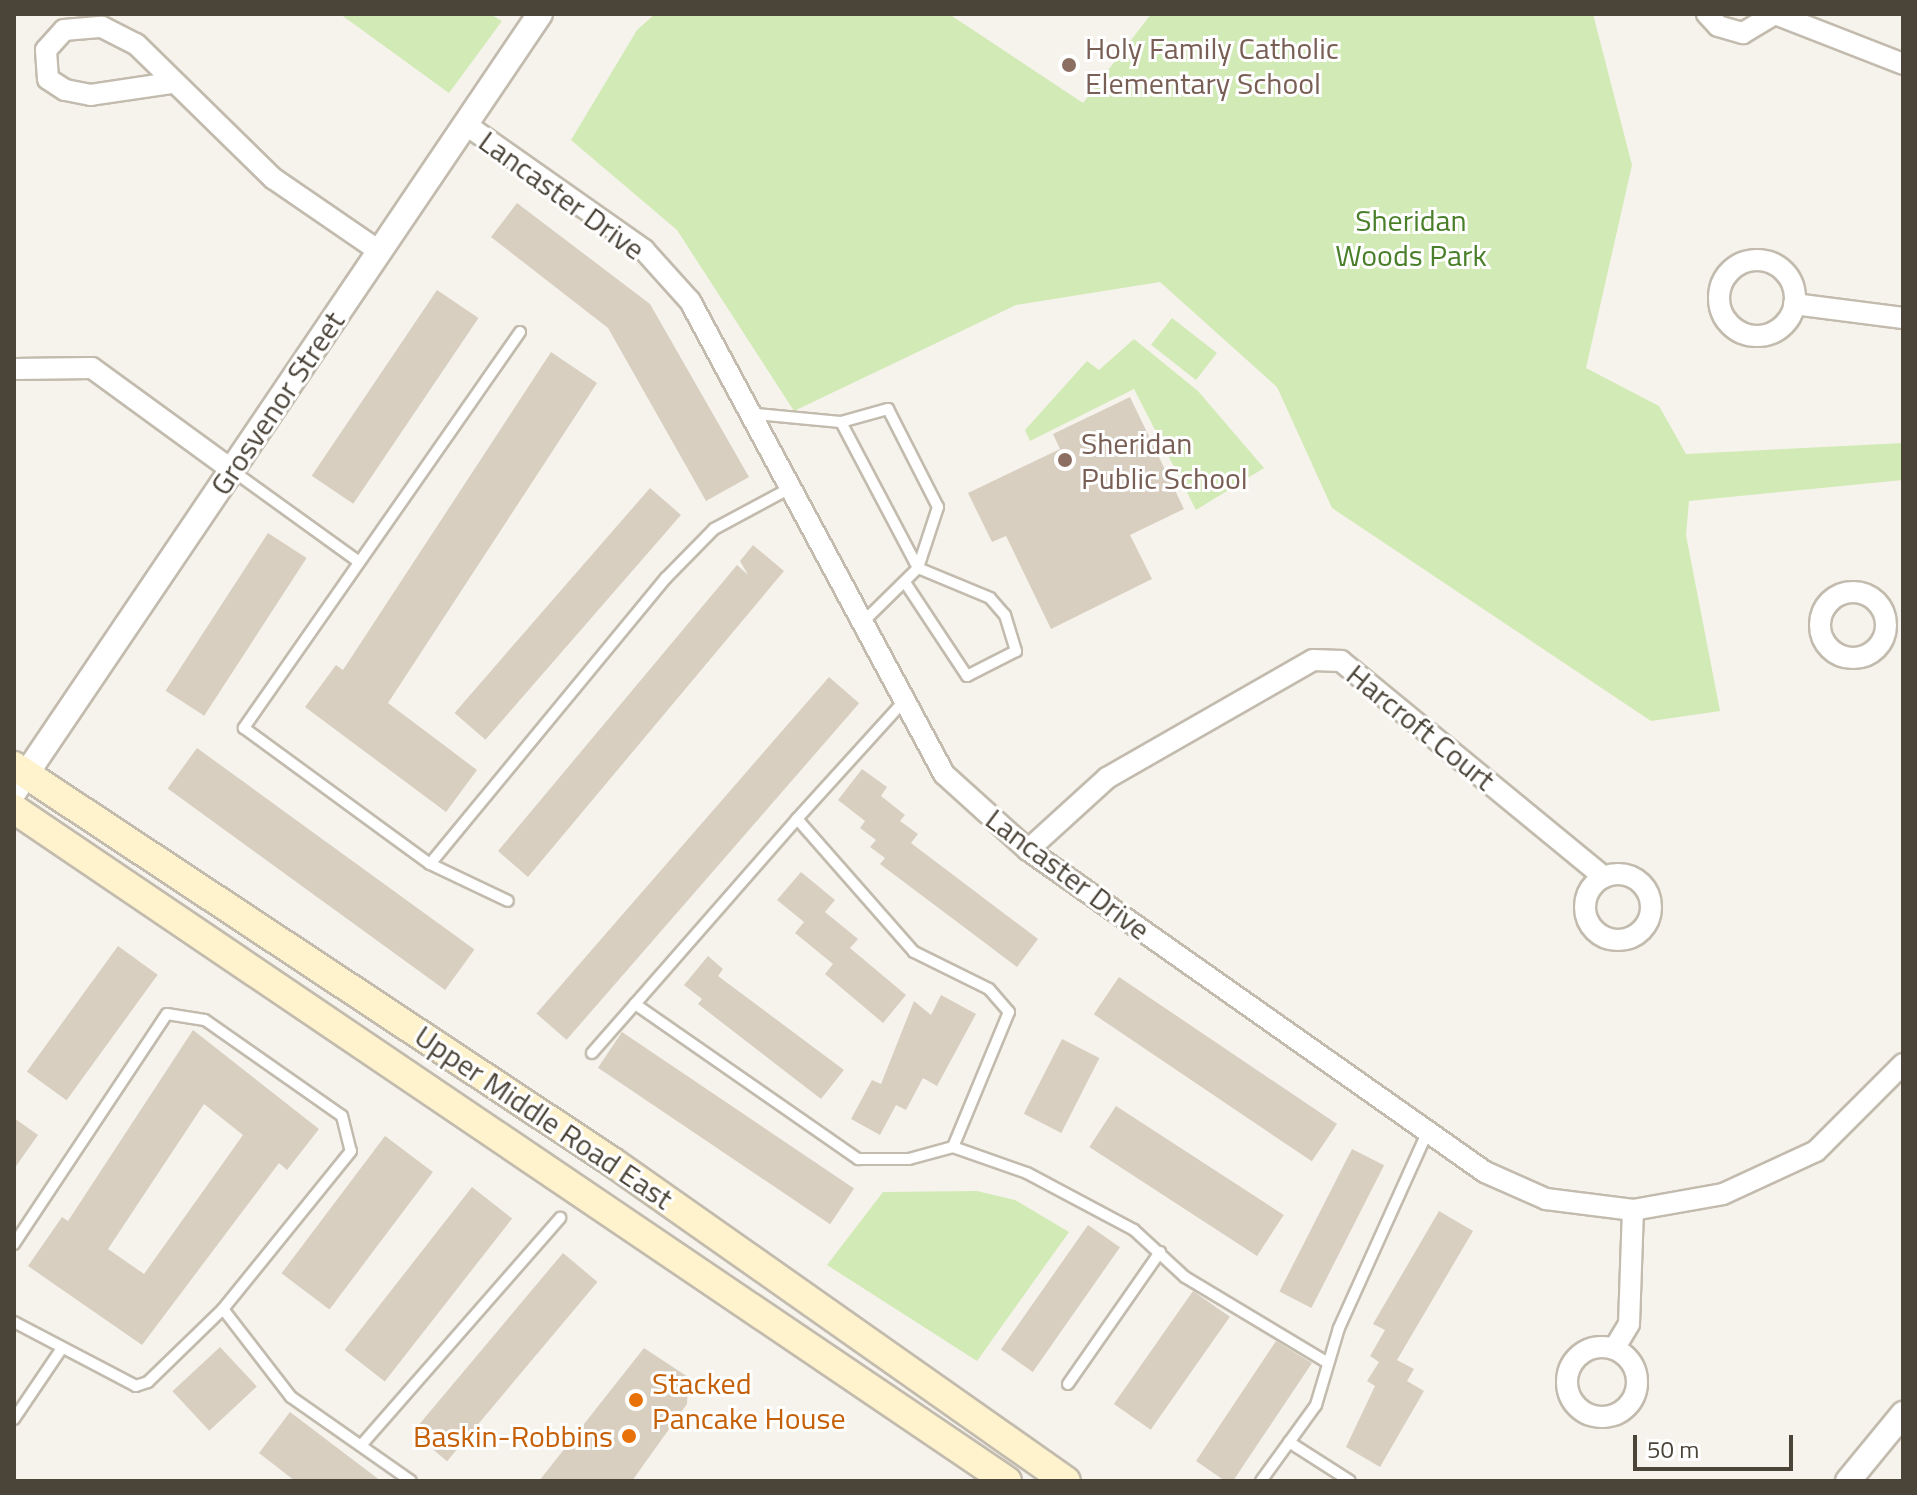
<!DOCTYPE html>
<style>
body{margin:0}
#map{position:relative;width:1917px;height:1495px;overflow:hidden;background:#f6f3ec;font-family:"Titillium Web",sans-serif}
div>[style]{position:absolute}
.green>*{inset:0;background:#d2eab5;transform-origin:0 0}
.building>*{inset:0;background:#d8cfc1;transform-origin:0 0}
.roads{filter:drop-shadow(2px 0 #c2bbae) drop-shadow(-2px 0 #c2bbae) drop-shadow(0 2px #c2bbae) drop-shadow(0 -2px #c2bbae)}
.service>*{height:10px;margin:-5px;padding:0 5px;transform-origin:5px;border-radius:5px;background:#fff}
.minor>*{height:20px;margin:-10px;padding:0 10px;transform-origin:10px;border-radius:10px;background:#fff}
.minor>.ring{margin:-10px;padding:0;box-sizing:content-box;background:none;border:20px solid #fff;border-radius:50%}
.tertiary>*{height:24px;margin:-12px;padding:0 12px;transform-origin:12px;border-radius:12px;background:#fff}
.secondary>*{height:28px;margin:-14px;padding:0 14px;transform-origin:14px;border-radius:14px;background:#fff3cd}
.dots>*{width:22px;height:22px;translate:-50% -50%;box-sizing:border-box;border:4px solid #fff;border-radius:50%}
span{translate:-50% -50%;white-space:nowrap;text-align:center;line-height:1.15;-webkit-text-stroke:6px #fff;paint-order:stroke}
.education-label{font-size:30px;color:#785e54}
.left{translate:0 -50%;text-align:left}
.street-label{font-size:30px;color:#4b4439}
.park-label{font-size:30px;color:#4a7f2a}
.food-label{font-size:30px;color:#c56008}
.right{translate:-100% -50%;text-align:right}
.frame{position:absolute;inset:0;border:16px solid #4b4439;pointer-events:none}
.scale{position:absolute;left:1633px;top:1435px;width:160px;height:36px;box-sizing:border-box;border:4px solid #4b4439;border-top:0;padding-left:10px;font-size:24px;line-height:28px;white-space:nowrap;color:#4b4439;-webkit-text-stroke:6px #fff;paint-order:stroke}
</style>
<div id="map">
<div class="green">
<div style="clip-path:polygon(340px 14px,490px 14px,502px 21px,449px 93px)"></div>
<div style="clip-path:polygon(655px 14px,949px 14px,1083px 103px,1151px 14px,1593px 14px,1632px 165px,1586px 368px,1659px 406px,1686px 454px,1903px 443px,1903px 480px,1689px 501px,1686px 535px,1720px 711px,1651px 721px,1332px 508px,1277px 387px,1160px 282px,1016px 305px,794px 411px,677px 230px,571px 140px,637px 30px)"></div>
<div style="left:1172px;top:318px;width:57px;height:34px;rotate:38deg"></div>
<div style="clip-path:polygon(1134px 339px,1198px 391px,1264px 468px,1196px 510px,1134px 389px,1030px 441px,1025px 430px,1087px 361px,1099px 370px)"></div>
<div style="clip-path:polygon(977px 1191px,1015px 1200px,1069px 1232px,977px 1361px,827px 1265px,883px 1192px)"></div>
</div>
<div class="building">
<div style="clip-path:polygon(517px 203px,650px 304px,749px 477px,706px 501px,608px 328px,491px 237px)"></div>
<div style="left:437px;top:290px;width:50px;height:224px;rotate:34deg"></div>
<div style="clip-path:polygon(551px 352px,597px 383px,388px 703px,477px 770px,446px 812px,305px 707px,336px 665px,343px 670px)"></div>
<div style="clip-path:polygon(1130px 397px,1184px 509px,1130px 535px,1152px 579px,1051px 629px,1006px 536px,992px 542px,968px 493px,1060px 449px,1053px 434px)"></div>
<div style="left:650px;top:488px;width:41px;height:298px;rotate:41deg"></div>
<div style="left:268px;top:533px;width:46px;height:188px;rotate:33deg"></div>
<div style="clip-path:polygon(753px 545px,784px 571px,528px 877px,498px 851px,737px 565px,748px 575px,740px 561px)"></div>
<div style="left:829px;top:677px;width:40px;height:446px;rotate:41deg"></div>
<div style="left:197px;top:748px;width:343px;height:50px;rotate:36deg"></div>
<div style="clip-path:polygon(862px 769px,887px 787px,881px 796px,905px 815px,900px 821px,918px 834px,911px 843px,1038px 939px,1017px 967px,880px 864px,885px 858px,870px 847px,876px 840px,860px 828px,865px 821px,838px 800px)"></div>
<div style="clip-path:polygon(801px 872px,835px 900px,825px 912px,858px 939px,850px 948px,906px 995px,883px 1023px,825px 974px,833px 964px,795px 933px,804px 922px,777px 900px)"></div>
<div style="left:118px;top:946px;width:49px;height:155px;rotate:36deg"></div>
<div style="clip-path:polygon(708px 956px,723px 969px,718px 976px,844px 1070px,821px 1099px,698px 1004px,702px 999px,684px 985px)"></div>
<div style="left:1119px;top:977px;width:263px;height:45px;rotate:34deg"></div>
<div style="clip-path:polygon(941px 995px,976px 1014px,937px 1086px,923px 1078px,906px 1110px,896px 1105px,880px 1135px,851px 1119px,872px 1080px,881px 1084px,914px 1001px,931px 1015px)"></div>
<div style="clip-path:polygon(evenodd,193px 1030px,319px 1129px,287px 1170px,279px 1163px,142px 1345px,28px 1266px,62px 1217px,68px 1221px,193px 1030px,204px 1104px,243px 1135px,144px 1274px,108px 1249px,204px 1104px)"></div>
<div style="left:622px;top:1032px;width:280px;height:43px;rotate:34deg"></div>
<div style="left:1062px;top:1039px;width:42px;height:84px;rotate:27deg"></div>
<div style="left:1116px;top:1106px;width:200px;height:49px;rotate:33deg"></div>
<div style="clip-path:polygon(14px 1118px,38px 1135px,14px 1169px)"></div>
<div style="left:385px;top:1136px;width:60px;height:172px;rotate:37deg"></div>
<div style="left:1352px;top:1149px;width:36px;height:160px;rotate:27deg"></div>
<div style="left:472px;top:1187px;width:51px;height:207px;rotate:38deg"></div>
<div style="clip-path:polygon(1439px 1211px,1473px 1231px,1397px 1360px,1414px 1369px,1407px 1381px,1424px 1391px,1380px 1467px,1346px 1447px,1375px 1386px,1367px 1381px,1379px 1362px,1370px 1356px,1385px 1330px,1373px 1324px)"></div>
<div style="left:1088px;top:1225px;width:39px;height:152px;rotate:35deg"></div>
<div style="left:563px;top:1253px;width:45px;height:234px;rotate:40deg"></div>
<div style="left:1193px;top:1291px;width:45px;height:138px;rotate:35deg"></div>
<div style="clip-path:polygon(1276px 1341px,1312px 1363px,1233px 1481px,1225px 1481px,1196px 1461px)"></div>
<div style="left:220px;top:1347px;width:54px;height:65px;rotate:47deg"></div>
<div style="clip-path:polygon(644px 1348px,688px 1377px,687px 1404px,632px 1481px,539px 1481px)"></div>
<div style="clip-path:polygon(290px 1412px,381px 1481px,295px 1481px,259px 1453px)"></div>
</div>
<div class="roads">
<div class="service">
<div style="left:520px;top:332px;width:483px;rotate:124.9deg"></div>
<div style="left:244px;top:728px;width:230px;rotate:36.2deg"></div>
<div style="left:430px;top:864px;width:371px;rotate:-50.5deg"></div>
<div style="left:666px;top:578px;width:69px;rotate:-45.6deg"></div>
<div style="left:714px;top:529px;width:89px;rotate:-28.3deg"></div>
<div style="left:756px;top:414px;width:85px;rotate:5.4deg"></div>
<div style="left:841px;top:422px;width:165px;rotate:62.2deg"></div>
<div style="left:918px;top:568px;width:76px;rotate:135.5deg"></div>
<div style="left:841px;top:422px;width:49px;rotate:-15.5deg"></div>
<div style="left:888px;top:409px;width:110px;rotate:63deg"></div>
<div style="left:938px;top:507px;width:64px;rotate:108.2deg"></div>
<div style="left:918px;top:568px;width:78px;rotate:22.6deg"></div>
<div style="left:990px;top:598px;width:23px;rotate:49deg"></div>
<div style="left:1005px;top:615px;width:38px;rotate:73deg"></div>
<div style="left:1016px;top:651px;width:55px;rotate:153deg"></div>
<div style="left:967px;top:676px;width:110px;rotate:-123.5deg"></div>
<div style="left:233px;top:471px;width:154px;rotate:35.8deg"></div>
<div style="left:797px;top:819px;width:159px;rotate:-47.8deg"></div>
<div style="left:430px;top:864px;width:86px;rotate:25.4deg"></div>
<div style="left:592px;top:1053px;width:65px;rotate:-48.7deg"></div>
<div style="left:953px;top:1147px;width:146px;rotate:-67.5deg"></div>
<div style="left:1009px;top:1012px;width:30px;rotate:-131deg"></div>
<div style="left:989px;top:989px;width:84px;rotate:-153.7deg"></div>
<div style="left:914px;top:952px;width:177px;rotate:-131.3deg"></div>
<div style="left:797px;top:819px;width:246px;rotate:131.2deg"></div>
<div style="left:635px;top:1004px;width:272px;rotate:34.8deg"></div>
<div style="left:858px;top:1159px;width:51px"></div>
<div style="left:909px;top:1159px;width:46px;rotate:-15.3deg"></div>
<div style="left:953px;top:1147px;width:78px;rotate:19.4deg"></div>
<div style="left:1027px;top:1173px;width:121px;rotate:28deg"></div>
<div style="left:1134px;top:1230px;width:69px;rotate:42.7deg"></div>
<div style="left:1185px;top:1277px;width:167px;rotate:31deg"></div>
<div style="left:14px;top:1244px;width:276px;rotate:-56.4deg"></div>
<div style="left:167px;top:1014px;width:38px;rotate:9deg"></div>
<div style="left:205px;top:1020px;width:167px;rotate:35deg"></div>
<div style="left:342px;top:1116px;width:36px;rotate:76deg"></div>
<div style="left:351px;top:1151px;width:203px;rotate:129deg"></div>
<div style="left:223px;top:1309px;width:105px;rotate:135.8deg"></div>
<div style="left:148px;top:1382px;width:13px;rotate:162deg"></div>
<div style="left:136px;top:1386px;width:138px;rotate:-152.3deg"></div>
<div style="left:223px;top:1309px;width:111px;rotate:52.3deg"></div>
<div style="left:291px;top:1397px;width:146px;rotate:35deg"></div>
<div style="left:1068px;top:1384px;width:161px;rotate:-55.1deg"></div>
<div style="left:14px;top:1419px;width:86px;rotate:-55.9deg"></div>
<div style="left:364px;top:1442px;width:298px;rotate:-48.8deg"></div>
<div style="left:1289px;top:1442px;width:72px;rotate:32.6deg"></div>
<div style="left:1261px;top:1481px;width:94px;rotate:-54.1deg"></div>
<div style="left:1316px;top:1405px;width:80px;rotate:-73.4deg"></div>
<div style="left:1339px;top:1328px;width:214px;rotate:-65.7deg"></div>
</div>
<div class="minor">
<div style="left:1707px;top:14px;width:16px;rotate:47deg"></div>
<div style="left:1718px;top:26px;width:26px;rotate:16deg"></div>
<div style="left:1743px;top:33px;width:37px;rotate:-31deg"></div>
<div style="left:1775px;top:14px;width:137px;rotate:21.3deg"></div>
<div style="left:171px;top:83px;width:81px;rotate:171.5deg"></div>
<div style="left:91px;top:95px;width:26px;rotate:-169deg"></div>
<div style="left:65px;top:90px;width:20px;rotate:-147deg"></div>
<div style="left:48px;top:79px;width:29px;rotate:-94deg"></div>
<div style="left:46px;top:50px;width:27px;rotate:-48deg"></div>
<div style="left:64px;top:30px;width:38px;rotate:-5deg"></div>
<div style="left:102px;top:27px;width:38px;rotate:27deg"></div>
<div style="left:136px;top:44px;width:193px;rotate:44.4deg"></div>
<div style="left:274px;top:179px;width:127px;rotate:34.4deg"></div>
<div style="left:465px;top:124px;width:219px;rotate:35.1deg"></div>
<div style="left:644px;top:250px;width:69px;rotate:48deg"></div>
<div style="left:690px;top:301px;width:537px;rotate:61.76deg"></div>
<div style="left:944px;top:774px;width:113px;rotate:42.1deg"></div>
<div style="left:1028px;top:850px;width:559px;rotate:35.17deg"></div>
<div style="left:1485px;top:1172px;width:67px;rotate:23.9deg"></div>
<div style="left:1546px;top:1199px;width:88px;rotate:7.2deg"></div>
<div style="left:1633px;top:1210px;width:91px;rotate:-10.1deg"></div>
<div style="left:1723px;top:1194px;width:102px;rotate:-24.8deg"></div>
<div style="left:1816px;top:1151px;width:123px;rotate:-45deg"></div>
<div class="ring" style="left:1719px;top:260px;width:56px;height:56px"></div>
<div style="left:1794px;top:304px;width:110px;rotate:7.3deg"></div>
<div style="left:14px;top:369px;width:78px;rotate:-0.7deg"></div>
<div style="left:92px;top:368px;width:173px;rotate:36.1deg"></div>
<div class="ring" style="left:1820px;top:592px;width:46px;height:46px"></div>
<div style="left:1028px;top:850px;width:107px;rotate:-42.3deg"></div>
<div style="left:1107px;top:778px;width:237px;rotate:-29.8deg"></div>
<div style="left:1313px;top:660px;width:28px;rotate:2deg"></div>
<div style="left:1341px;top:661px;width:340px;rotate:39.4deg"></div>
<div class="ring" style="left:1585px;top:874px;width:46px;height:46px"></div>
<div class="ring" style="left:1567px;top:1347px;width:50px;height:50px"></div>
<div style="left:1614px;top:1349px;width:29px;rotate:-59deg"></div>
<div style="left:1629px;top:1324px;width:114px;rotate:-88deg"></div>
</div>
<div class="tertiary">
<div style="left:14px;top:792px;width:939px;rotate:-55.94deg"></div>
<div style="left:1848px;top:1481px;width:87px;rotate:-50.6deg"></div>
</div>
<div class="secondary">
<div style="left:14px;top:766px;width:716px;rotate:33.49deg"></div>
<div style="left:611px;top:1161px;width:556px;rotate:35.12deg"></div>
<div style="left:14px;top:809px;width:1199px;rotate:34.09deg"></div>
</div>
</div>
<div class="dots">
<div style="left:1069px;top:65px;background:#8d6e63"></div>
<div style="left:1065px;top:460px;background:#8d6e63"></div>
<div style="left:636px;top:1400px;background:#e8710a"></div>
<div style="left:629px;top:1436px;background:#e8710a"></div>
</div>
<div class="education-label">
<span class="left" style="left:1085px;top:65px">Holy Family Catholic<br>Elementary School</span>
<span class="left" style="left:1081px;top:460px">Sheridan<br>Public School</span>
</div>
<div class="street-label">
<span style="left:562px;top:195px;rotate:36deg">Lancaster Drive</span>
<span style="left:277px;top:403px;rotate:-56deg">Grosvenor Street</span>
<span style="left:1421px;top:727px;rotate:39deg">Harcroft Court</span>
<span style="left:1068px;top:874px;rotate:37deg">Lancaster Drive</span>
<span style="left:544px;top:1117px;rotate:34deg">Upper Middle Road East</span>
</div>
<div class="park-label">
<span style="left:1411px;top:237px">Sheridan<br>Woods Park</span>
</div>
<div class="food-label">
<span class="left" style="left:652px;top:1400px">Stacked<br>Pancake House</span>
<span class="right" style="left:613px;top:1436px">Baskin-Robbins</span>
</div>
<div class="frame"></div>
<div class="scale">50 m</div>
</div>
